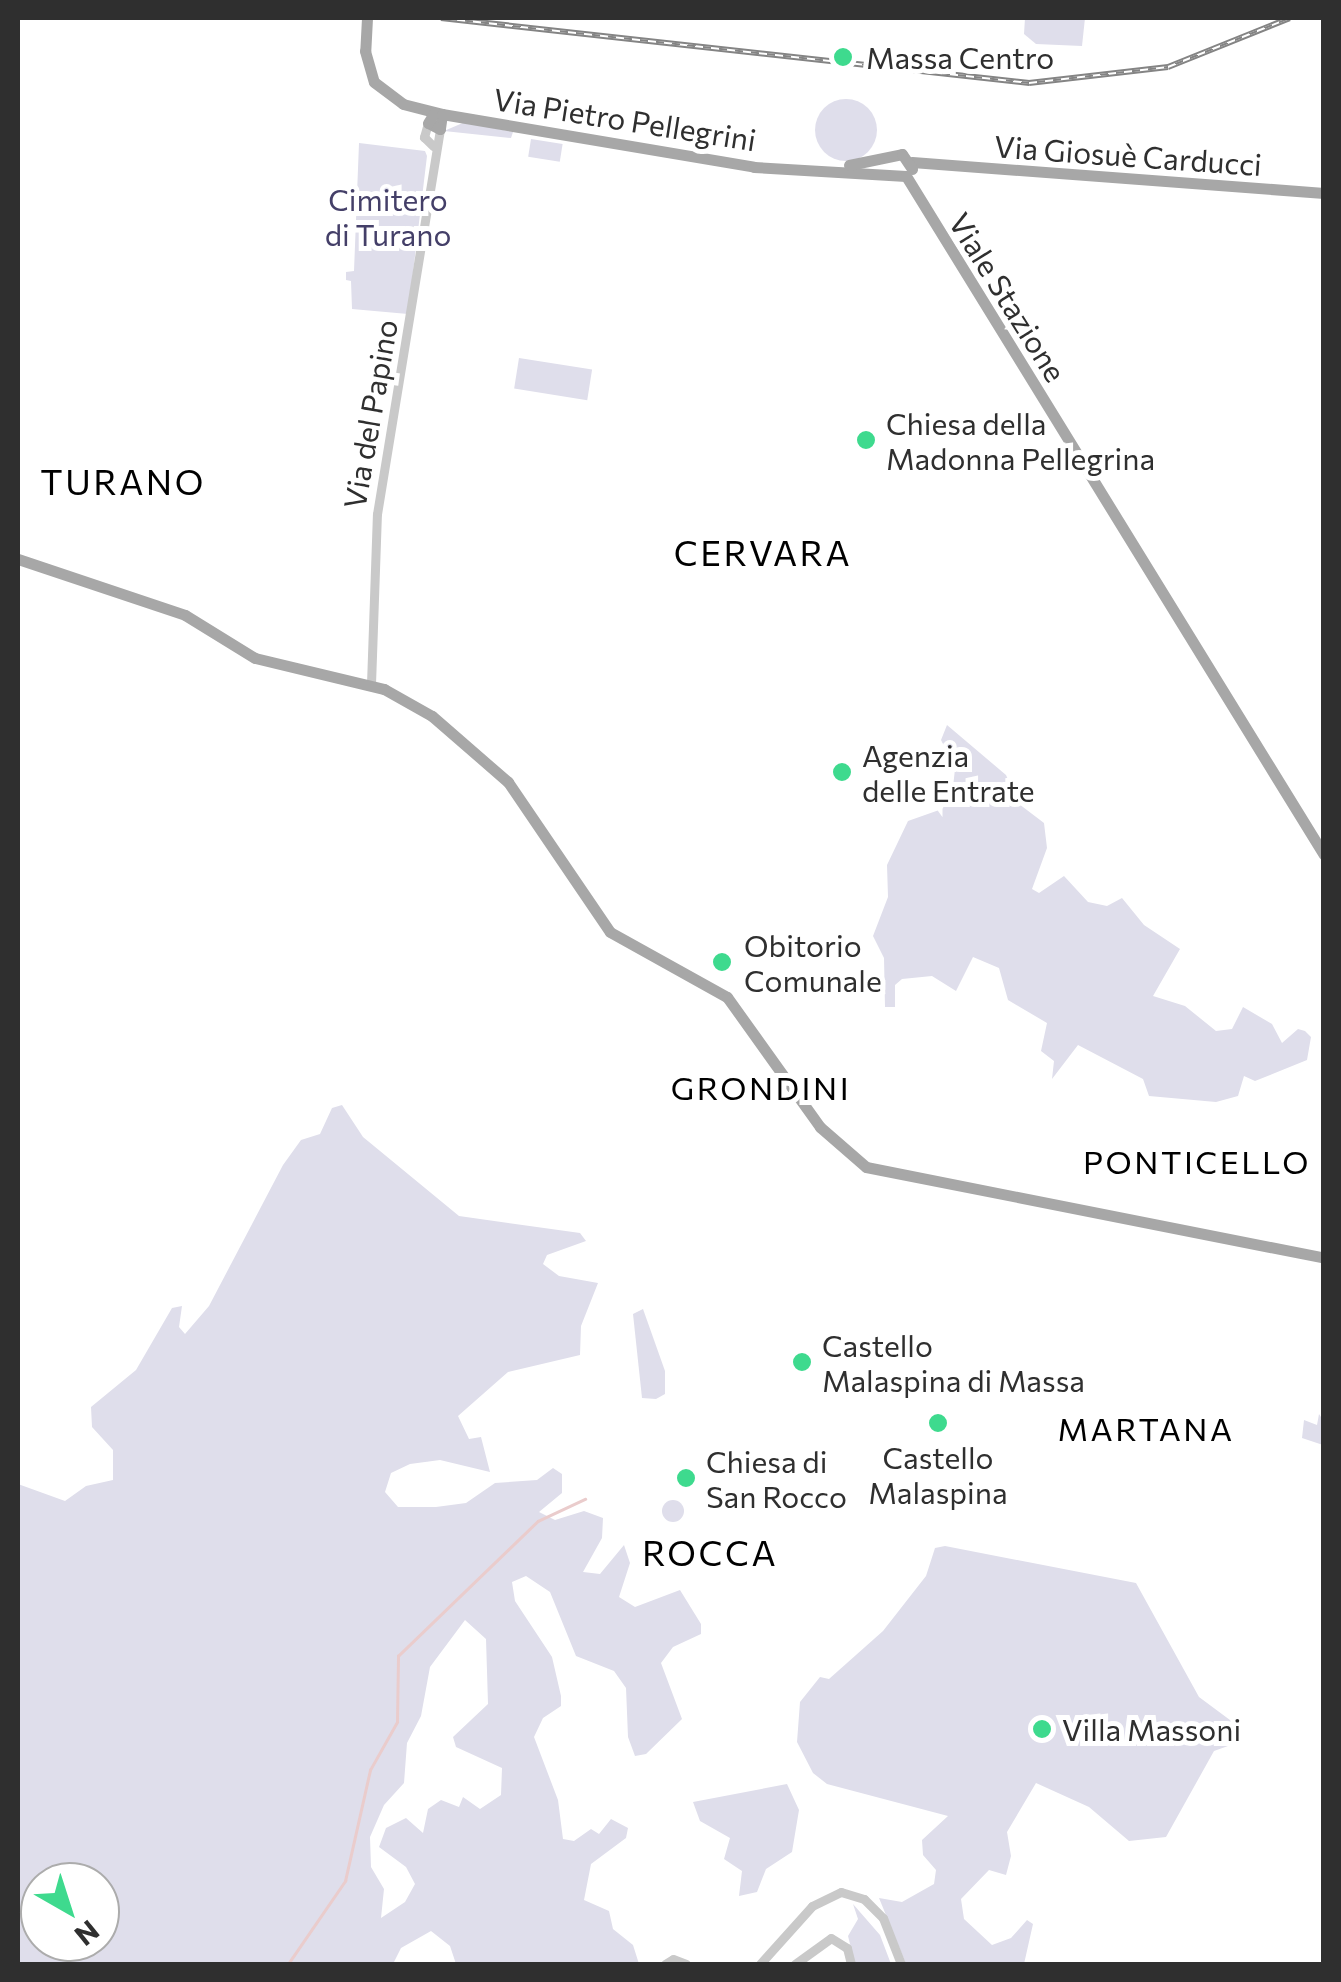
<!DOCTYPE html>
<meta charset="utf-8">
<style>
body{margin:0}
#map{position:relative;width:1341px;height:1982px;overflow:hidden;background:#fff;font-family:Commissioner,sans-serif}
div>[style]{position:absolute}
.green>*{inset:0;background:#dfdeeb;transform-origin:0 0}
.round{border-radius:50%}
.stream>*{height:2.5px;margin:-1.25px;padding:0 1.25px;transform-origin:1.25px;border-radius:1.25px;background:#eacccc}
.minor>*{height:9px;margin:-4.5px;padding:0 4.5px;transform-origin:4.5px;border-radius:4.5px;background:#c9c9c9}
.major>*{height:11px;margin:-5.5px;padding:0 5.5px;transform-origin:5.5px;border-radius:5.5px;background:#a7a7a7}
.rail>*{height:6px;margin-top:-3px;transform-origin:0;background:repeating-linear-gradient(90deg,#fff 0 8px,#848484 0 16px);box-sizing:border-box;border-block:2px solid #848484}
.dots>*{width:28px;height:28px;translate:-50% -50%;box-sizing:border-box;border:5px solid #fff;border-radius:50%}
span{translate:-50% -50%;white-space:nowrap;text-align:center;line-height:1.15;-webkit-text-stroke:10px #fff;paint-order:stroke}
.poi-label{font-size:30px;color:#2f2f2f}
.left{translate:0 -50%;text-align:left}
.street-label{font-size:30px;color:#2f2f2f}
.park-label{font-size:30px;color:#443f68}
.neighbourhood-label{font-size:32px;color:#000;letter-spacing:2.5px}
.quarter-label{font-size:35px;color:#000;letter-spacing:2.5px}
.frame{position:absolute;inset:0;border:20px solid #2f2f2f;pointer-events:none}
.north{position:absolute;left:20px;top:1862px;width:100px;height:100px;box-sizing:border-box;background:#fff;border:2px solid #acacac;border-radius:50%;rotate:141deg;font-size:28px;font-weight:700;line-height:40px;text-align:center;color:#2f2f2f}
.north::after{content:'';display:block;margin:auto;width:35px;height:45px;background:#3eda8e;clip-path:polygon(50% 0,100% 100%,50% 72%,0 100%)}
</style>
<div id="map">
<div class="green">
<div style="clip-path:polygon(1025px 18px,1085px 18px,1082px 46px,1036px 44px,1024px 34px)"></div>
<div class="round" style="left:815px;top:99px;width:62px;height:62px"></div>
<div style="clip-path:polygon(465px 122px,513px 132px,511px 138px,444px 131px)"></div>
<div style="left:531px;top:139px;width:32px;height:18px;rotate:9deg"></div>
<div style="clip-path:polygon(359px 143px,425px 151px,427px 156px,408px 314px,352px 309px,351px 281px,346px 280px,346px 272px,354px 271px)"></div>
<div style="left:519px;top:358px;width:74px;height:31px;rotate:9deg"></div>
<div style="clip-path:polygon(947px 725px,1006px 775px,1019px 804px,1044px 823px,1047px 848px,1032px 889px,1039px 893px,1064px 876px,1088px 902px,1107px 906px,1122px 898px,1144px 925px,1180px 949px,1153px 996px,1185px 1006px,1216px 1031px,1232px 1029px,1243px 1007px,1272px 1024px,1282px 1043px,1298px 1029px,1305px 1031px,1311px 1037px,1307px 1060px,1255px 1081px,1244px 1076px,1238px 1096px,1216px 1102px,1149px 1096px,1143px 1079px,1078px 1045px,1052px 1079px,1054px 1061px,1041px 1051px,1047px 1023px,1008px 1000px,999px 968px,973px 957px,956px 991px,932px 976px,902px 979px,895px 985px,895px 1007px,885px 1007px,884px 958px,873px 936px,888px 897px,887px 865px,908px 821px,942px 809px,952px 796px,955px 769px,941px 740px)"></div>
<div style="clip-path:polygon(evenodd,342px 1105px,363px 1137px,459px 1216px,580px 1233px,586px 1241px,547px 1255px,543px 1264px,559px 1276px,598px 1283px,581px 1326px,580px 1355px,508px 1372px,458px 1416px,469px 1439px,481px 1437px,490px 1472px,440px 1460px,410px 1464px,391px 1473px,385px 1492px,398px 1507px,436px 1507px,466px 1503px,495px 1483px,537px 1480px,553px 1468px,562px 1474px,562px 1493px,539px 1512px,555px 1520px,584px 1511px,603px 1518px,602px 1538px,583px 1572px,600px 1574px,624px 1545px,630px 1563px,619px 1597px,635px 1607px,680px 1590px,701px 1624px,701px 1634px,673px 1647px,661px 1663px,682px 1719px,646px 1754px,635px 1756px,628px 1737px,626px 1688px,614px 1671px,576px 1656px,550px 1592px,526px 1576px,512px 1582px,515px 1601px,552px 1657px,561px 1696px,561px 1706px,543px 1718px,534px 1737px,558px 1800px,563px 1839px,574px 1841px,591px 1829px,599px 1834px,611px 1819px,628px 1828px,626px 1838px,591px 1864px,584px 1900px,609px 1911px,613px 1929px,633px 1945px,639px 1964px,456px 1964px,450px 1946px,431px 1931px,401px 1948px,393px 1964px,18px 1964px,18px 1484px,65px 1501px,86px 1486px,113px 1480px,113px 1450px,92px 1427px,91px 1407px,136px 1370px,172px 1308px,182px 1306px,179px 1327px,185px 1334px,209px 1306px,283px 1165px,301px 1140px,320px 1134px,332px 1108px,342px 1105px,465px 1620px,486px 1639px,488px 1704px,453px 1737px,456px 1747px,502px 1768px,501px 1795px,480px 1809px,463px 1797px,459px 1807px,441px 1800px,428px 1809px,423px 1833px,406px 1818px,386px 1828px,379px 1847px,406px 1867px,415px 1884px,405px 1902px,381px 1918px,384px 1889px,371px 1867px,370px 1837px,384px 1805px,404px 1783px,407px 1743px,421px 1716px,430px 1667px,465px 1620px,342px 1105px,40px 1882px,100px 1882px,100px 1942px,40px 1942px,40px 1882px)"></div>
<div style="clip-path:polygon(643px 1309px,665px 1371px,665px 1394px,656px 1399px,642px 1398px,633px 1314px)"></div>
<div style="clip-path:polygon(1319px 1414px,1323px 1420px,1323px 1445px,1302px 1438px,1304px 1420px,1317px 1425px)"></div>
<div class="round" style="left:662px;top:1500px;width:22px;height:22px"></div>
<div style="clip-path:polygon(945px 1546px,1136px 1583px,1199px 1697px,1234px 1723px,1228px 1746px,1214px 1751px,1166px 1837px,1129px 1841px,1089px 1807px,1036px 1783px,1007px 1832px,1011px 1856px,1006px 1875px,989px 1870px,961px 1899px,964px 1919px,992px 1945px,1011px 1938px,1027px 1920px,1033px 1924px,1024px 1964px,906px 1964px,879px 1898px,902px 1902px,934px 1884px,936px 1870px,923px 1855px,922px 1840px,948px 1816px,827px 1784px,813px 1773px,797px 1742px,800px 1702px,820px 1677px,829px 1679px,883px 1631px,926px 1576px,935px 1548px)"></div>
<div style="clip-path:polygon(787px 1784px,799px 1810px,792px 1852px,766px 1869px,757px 1892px,739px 1896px,742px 1871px,724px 1859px,730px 1838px,700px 1821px,693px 1802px)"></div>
<div style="clip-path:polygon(853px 1904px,880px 1935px,891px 1964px,855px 1964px,848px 1936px,858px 1919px)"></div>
</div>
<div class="stream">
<div style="left:288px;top:1964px;width:101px;rotate:-55.5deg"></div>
<div style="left:345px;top:1881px;width:114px;rotate:-77.3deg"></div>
<div style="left:370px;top:1770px;width:55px;rotate:-60.6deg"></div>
<div style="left:397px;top:1722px;width:66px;rotate:-89.1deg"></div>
<div style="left:398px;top:1656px;width:194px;rotate:-44deg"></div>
<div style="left:538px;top:1521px;width:52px;rotate:-25.1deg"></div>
</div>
<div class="minor">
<div style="left:428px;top:123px;width:15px;rotate:106deg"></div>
<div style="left:424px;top:137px;width:13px;rotate:45deg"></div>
<div style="left:371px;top:684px;width:170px;rotate:-88deg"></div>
<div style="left:377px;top:514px;width:390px;rotate:-80.7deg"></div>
<div style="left:665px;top:1964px;width:9px;rotate:-32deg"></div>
<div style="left:673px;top:1959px;width:14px;rotate:21deg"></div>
<div style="left:760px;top:1964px;width:78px;rotate:-48.1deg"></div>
<div style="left:812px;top:1906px;width:32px;rotate:-26deg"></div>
<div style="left:841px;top:1892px;width:24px;rotate:17deg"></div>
<div style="left:864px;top:1899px;width:27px;rotate:45deg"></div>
<div style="left:883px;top:1918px;width:49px;rotate:68.6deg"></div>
<div style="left:795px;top:1964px;width:44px;rotate:-35.8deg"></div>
<div style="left:831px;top:1938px;width:19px;rotate:32deg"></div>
<div style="left:847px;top:1948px;width:16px;rotate:76deg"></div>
</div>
<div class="major">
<div style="left:367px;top:18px;width:33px;rotate:93deg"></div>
<div style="left:365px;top:51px;width:32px;rotate:74deg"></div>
<div style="left:374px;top:82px;width:36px;rotate:37deg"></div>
<div style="left:403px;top:104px;width:40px;rotate:14.4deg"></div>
<div style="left:442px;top:114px;width:15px;rotate:98deg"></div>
<div style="left:440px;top:129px;width:13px;rotate:-153deg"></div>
<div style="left:428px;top:123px;width:12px;rotate:-59deg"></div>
<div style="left:442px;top:114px;width:316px;rotate:9.6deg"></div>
<div style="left:754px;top:167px;width:152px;rotate:3.4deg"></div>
<div style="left:912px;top:162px;width:413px;rotate:4.3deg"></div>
<div style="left:849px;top:165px;width:54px;rotate:-11.7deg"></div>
<div style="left:902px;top:154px;width:18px;rotate:56deg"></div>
<div style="left:906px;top:176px;width:797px;rotate:58.38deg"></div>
<div style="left:18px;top:559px;width:176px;rotate:18.5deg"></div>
<div style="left:185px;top:615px;width:82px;rotate:31.6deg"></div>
<div style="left:255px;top:658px;width:133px;rotate:13.5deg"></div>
<div style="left:384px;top:689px;width:55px;rotate:29.4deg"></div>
<div style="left:432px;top:716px;width:101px;rotate:41deg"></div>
<div style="left:508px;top:782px;width:181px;rotate:55.8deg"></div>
<div style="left:610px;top:932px;width:134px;rotate:29.1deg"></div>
<div style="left:727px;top:997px;width:160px;rotate:54.4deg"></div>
<div style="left:820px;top:1127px;width:61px;rotate:41deg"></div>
<div style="left:866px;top:1167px;width:467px;rotate:11.2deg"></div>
</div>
<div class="rail">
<div style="left:441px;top:18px;width:592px;rotate:6.31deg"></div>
<div style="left:1029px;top:83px;width:140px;rotate:-6.6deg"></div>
<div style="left:1168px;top:67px;width:131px;rotate:-21.9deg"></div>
</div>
<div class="dots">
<div style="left:843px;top:57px;background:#3eda8e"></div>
<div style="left:866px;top:440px;background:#3eda8e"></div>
<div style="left:842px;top:772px;background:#3eda8e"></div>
<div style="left:722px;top:962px;background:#3eda8e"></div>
<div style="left:802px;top:1362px;background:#3eda8e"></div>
<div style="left:938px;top:1423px;background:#3eda8e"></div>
<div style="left:686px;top:1478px;background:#3eda8e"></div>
<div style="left:1042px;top:1729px;background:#3eda8e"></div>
</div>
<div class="poi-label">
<span class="left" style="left:866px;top:57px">Massa Centro</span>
<span class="left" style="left:886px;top:440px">Chiesa della<br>Madonna Pellegrina</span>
<span class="left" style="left:862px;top:772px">Agenzia<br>delle Entrate</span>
<span class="left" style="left:744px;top:962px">Obitorio<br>Comunale</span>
<span class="left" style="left:822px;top:1362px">Castello<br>Malaspina di Massa</span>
<span style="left:938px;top:1474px">Castello<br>Malaspina</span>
<span class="left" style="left:706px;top:1478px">Chiesa di<br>San Rocco</span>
<span class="left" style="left:1062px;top:1729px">Villa Massoni</span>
</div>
<div class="street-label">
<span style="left:625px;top:119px;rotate:9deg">Via Pietro Pellegrini</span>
<span style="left:1128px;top:155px;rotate:4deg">Via Giosuè Carducci</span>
<span style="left:1008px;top:297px;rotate:58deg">Viale Stazione</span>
<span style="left:370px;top:414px;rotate:-80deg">Via del Papino</span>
</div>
<div class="park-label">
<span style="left:388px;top:216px">Cimitero<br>di Turano</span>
</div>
<div class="neighbourhood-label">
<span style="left:761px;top:1087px">GRONDINI</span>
<span style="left:1197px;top:1161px">PONTICELLO</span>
<span style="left:1146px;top:1428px">MARTANA</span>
</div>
<div class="quarter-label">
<span style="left:123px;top:481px">TURANO</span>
<span style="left:763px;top:552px">CERVARA</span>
<span style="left:710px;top:1552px">ROCCA</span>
</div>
<div class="frame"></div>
<div class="north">N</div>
</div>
